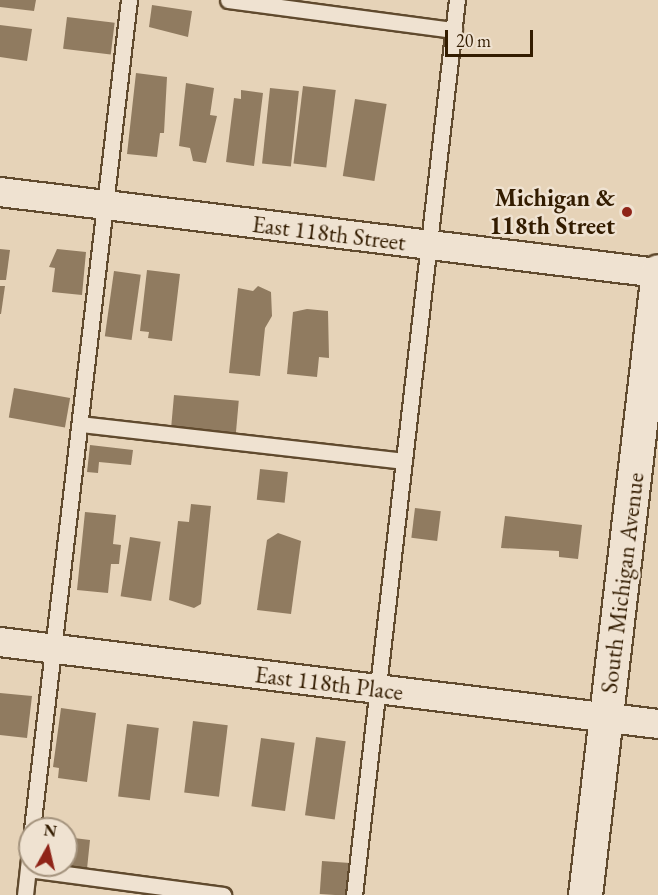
<!DOCTYPE html>
<style>
body{margin:0}
#map{position:relative;width:658px;height:895px;overflow:hidden;background:#e6d3b8;font-family:"EB Garamond",serif}
div>[style]{position:absolute}
.building>*{inset:0;background:#907b60;transform-origin:0 0}
.roads{filter:drop-shadow(2px 0 #604a2e) drop-shadow(-2px 0 #604a2e) drop-shadow(0 2px #604a2e) drop-shadow(0 -2px #604a2e)}
.lane>*{height:15px;margin:-7.5px;padding:0 7.5px;transform-origin:7.5px;border-radius:7.5px;background:#efe2d1}
.street>*{height:28px;margin:-14px;padding:0 14px;transform-origin:14px;border-radius:14px;background:#efe2d1}
.secondary>*{height:33px;margin:-16.5px;padding:0 16.5px;transform-origin:16.5px;border-radius:16.5px;background:#efe2d1}
.dots>*{width:16px;height:16px;translate:-50% -50%;box-sizing:border-box;border:3px solid #efe2d1;border-radius:50%}
span{translate:-50% -50%;white-space:nowrap;text-align:center;line-height:1.15;-webkit-text-stroke:5px #efe2d1;paint-order:stroke}
.poi-label{font-size:24px;color:#331c00;font-weight:700}
.right{translate:-100% -50%;text-align:right}
.street-label{font-size:24px;color:#331c00}
.north{position:absolute;left:18px;top:817px;width:60px;height:60px;box-sizing:border-box;background:#efe2d1;border:2px solid #a4937d;border-radius:50%;rotate:8deg;font-size:16px;font-weight:700;line-height:24px;text-align:center;color:#331c00}
.north::after{content:'';display:block;margin:auto;width:21px;height:27px;background:#8f2418;clip-path:polygon(50% 0,100% 100%,50% 72%,0 100%)}
.scale{position:absolute;left:445px;top:30px;width:88px;height:27px;box-sizing:border-box;border:3px solid #331c00;border-top:0;padding-left:8px;font-size:18px;line-height:21px;white-space:nowrap;color:#331c00;-webkit-text-stroke:4px #efe2d1;paint-order:stroke}
</style>
<div id="map">
<div class="building">
<div style="clip-path:polygon(0 0,36px 0,34px 11px,0 7px)"></div>
<div style="clip-path:polygon(152px 5px,192px 11px,188px 37px,149px 27px)"></div>
<div style="left:67px;top:17px;width:48px;height:32px;rotate:7deg"></div>
<div style="clip-path:polygon(0 25px,32px 29px,27px 61px,0 57px)"></div>
<div style="clip-path:polygon(136px 73px,167px 77px,164px 133px,160px 133px,157px 157px,127px 154px)"></div>
<div style="clip-path:polygon(186px 83px,214px 88px,210px 115px,217px 116px,206px 163px,193px 161px,190px 148px,179px 146px)"></div>
<div style="left:303px;top:86px;width:33px;height:78px;rotate:7deg"></div>
<div style="left:270px;top:88px;width:29px;height:76px;rotate:6deg"></div>
<div style="clip-path:polygon(241px 90px,263px 93px,254px 166px,226px 162px,234px 98px,241px 99px)"></div>
<div style="left:355px;top:99px;width:32px;height:78px;rotate:9deg"></div>
<div style="clip-path:polygon(0 249px,10px 250px,6px 280px,0 280px)"></div>
<div style="clip-path:polygon(57px 249px,86px 252px,82px 295px,52px 292px,55px 268px,49px 267px)"></div>
<div style="clip-path:polygon(147px 270px,180px 274px,172px 341px,148px 338px,149px 332px,140px 331px)"></div>
<div style="left:114px;top:271px;width:27px;height:66px;rotate:8deg"></div>
<div style="clip-path:polygon(0 286px,5px 286px,1px 314px,0 314px)"></div>
<div style="clip-path:polygon(258px 286px,271px 292px,272px 316px,265px 328px,260px 376px,229px 373px,238px 288px,253px 291px)"></div>
<div style="clip-path:polygon(307px 309px,328px 311px,329px 358px,319px 357px,317px 377px,287px 374px,293px 312px)"></div>
<div style="left:14px;top:388px;width:57px;height:30px;rotate:10deg"></div>
<div style="left:174px;top:395px;width:65px;height:35px;rotate:5deg"></div>
<div style="clip-path:polygon(90px 445px,133px 450px,131px 465px,99px 462px,98px 473px,87px 472px)"></div>
<div style="left:260px;top:469px;width:28px;height:31px;rotate:6deg"></div>
<div style="clip-path:polygon(191px 504px,211px 506px,201px 604px,194px 608px,169px 600px,178px 521px,189px 522px)"></div>
<div style="left:415px;top:508px;width:26px;height:30px;rotate:7deg"></div>
<div style="clip-path:polygon(85px 512px,116px 515px,113px 544px,121px 545px,119px 564px,111px 564px,108px 593px,77px 590px)"></div>
<div style="clip-path:polygon(505px 516px,582px 525px,578px 559px,559px 557px,559px 551px,501px 548px)"></div>
<div style="clip-path:polygon(278px 533px,301px 541px,291px 614px,257px 610px,267px 540px)"></div>
<div style="left:130px;top:537px;width:31px;height:60px;rotate:9deg"></div>
<div style="clip-path:polygon(0 693px,32px 696px,27px 738px,0 735px)"></div>
<div style="clip-path:polygon(61px 708px,96px 713px,87px 782px,58px 778px,59px 768px,53px 767px)"></div>
<div style="left:193px;top:721px;width:35px;height:72px;rotate:7deg"></div>
<div style="left:127px;top:724px;width:32px;height:73px;rotate:7deg"></div>
<div style="left:316px;top:737px;width:30px;height:79px;rotate:8deg"></div>
<div style="left:261px;top:738px;width:34px;height:69px;rotate:8deg"></div>
<div style="clip-path:polygon(66px 837px,90px 840px,87px 869px,59px 867px,66px 865px)"></div>
<div style="left:322px;top:861px;width:28px;height:33px;rotate:4deg"></div>
</div>
<div class="roads">
<div class="lane">
<div style="left:228px;top:0;width:228px;rotate:7.6deg"></div>
<div style="left:80px;top:424px;width:326px;rotate:6.5deg"></div>
<div style="left:32px;top:829px;width:835px;rotate:-83.33deg"></div>
<div style="left:28px;top:869px;width:197px;rotate:7.6deg"></div>
<div style="left:25px;top:895px;width:45px;rotate:-83.7deg"></div>
<div style="left:354px;top:895px;width:901px;rotate:-83.44deg"></div>
</div>
<div class="street">
<div style="left:0;top:192px;width:663px;rotate:7.02deg"></div>
<div style="left:0;top:642px;width:663px;rotate:7.1deg"></div>
</div>
<div class="secondary">
<div style="left:585px;top:895px;width:628px;rotate:-83.33deg"></div>
</div>
</div>
<div class="dots">
<div style="left:627px;top:212px;background:#8f2418"></div>
</div>
<div class="poi-label">
<span class="right" style="left:615px;top:212px">Michigan &amp;<br>118th Street</span>
</div>
<div class="street-label">
<span style="left:329px;top:233px;rotate:7deg">East 118th Street</span>
<span style="left:622px;top:583px;rotate:-83deg">South Michigan Avenue</span>
<span style="left:329px;top:683px;rotate:7deg">East 118th Place</span>
</div>
<div class="north">N</div>
<div class="scale">20 m</div>
</div>
